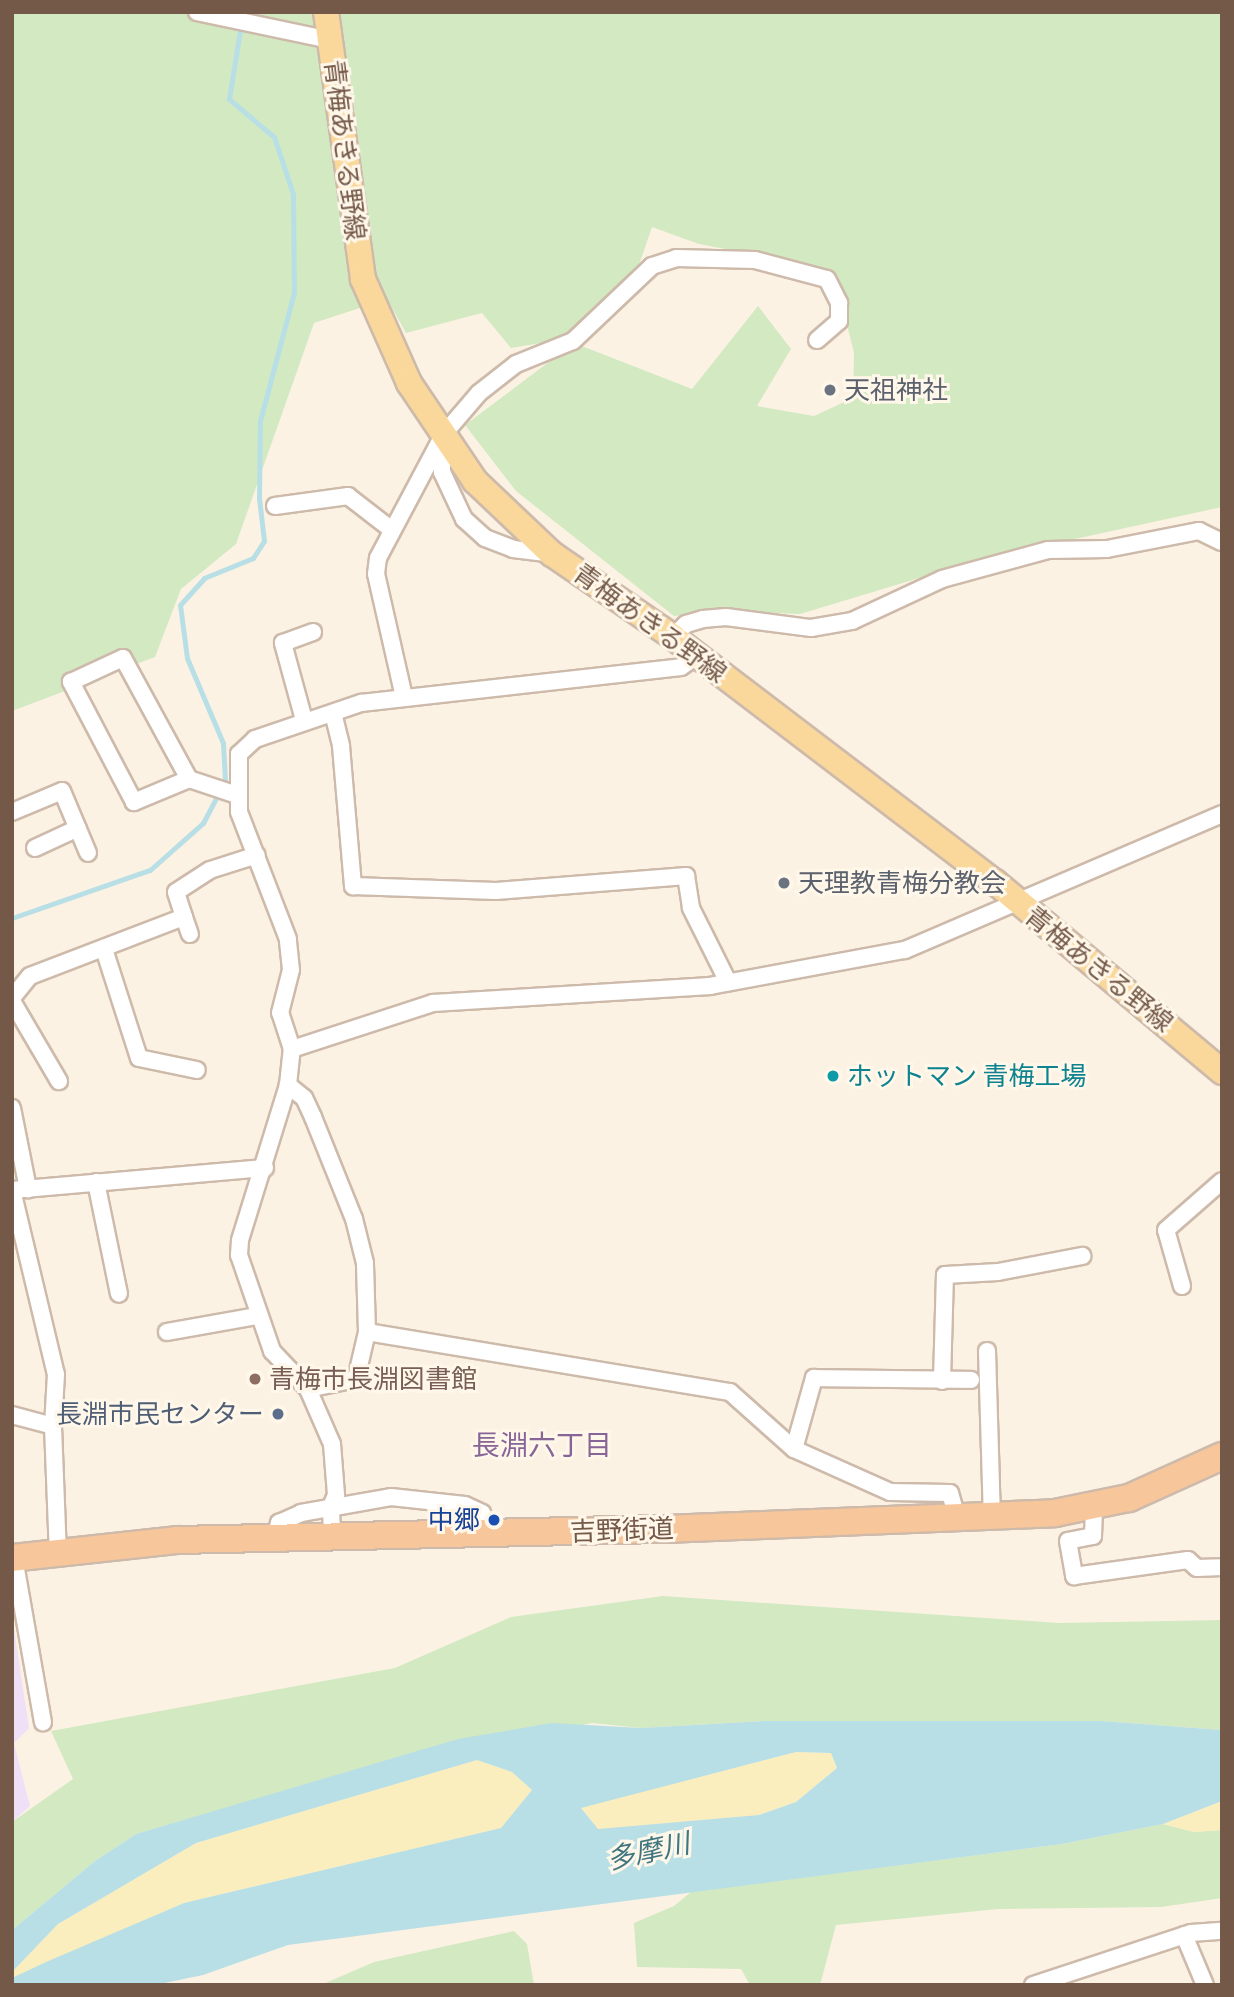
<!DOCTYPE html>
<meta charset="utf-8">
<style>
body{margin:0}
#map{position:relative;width:1234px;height:1997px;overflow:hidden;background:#fcf2e3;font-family:"PT Sans Narrow","Noto Sans JP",sans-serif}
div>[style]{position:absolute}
.education>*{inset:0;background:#efe0f8}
.green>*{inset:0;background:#d2e9c2}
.sand>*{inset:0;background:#fbeebe}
.water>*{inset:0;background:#b8dfe5}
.stream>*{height:5px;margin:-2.5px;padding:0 2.5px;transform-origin:2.5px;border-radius:2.5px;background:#b8dfe5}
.roads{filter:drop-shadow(2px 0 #cdbaaa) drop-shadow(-2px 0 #cdbaaa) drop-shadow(0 2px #cdbaaa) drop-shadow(0 -2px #cdbaaa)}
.minor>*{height:16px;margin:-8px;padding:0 8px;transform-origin:8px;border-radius:8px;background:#fff}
.primary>*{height:24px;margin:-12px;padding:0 12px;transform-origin:12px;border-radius:12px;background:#fad89c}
.trunk>*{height:26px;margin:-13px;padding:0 13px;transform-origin:13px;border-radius:13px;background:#f8c69b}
.dots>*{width:19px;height:19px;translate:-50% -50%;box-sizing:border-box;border:4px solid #fff7e9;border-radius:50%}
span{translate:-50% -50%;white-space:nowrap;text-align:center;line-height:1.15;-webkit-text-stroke:6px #fff7e9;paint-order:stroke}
.street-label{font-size:26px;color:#745949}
.worship-label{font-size:26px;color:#5b616d}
.left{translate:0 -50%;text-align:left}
.culture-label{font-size:26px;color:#0d838f}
.education-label{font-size:26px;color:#785e54}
.service-label{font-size:26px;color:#4e5e75}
.right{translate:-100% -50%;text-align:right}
.transit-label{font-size:26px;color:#164399}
.neighbourhood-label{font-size:28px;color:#876597}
.water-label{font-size:28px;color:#407680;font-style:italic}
.frame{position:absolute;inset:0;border:14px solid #745949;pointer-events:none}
</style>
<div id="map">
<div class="education">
<div style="clip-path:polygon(12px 1615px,29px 1728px,14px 1743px,30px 1806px,12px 1822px)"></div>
</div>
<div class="green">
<div style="clip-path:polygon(12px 12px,1222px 12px,1222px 507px,982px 559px,800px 614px,720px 611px,674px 616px,516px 491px,465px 425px,574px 343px,692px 389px,758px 306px,791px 349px,757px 406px,814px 416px,853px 398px,854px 353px,836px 280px,794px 262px,699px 244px,652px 227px,640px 262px,589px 335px,511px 348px,482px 313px,406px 333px,387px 299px,314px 323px,236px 544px,181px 589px,155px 657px,12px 711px)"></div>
<div style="clip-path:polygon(663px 1596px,1059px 1623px,1222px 1620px,1222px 1730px,1102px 1721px,765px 1721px,641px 1728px,592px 1723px,305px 1785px,136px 1834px,95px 1861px,12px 1930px,12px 1822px,73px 1779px,51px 1731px,395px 1668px,511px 1617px)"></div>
<div style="clip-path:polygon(1163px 1824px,1194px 1832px,1222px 1830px,1222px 1898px,1161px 1907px,998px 1909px,836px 1925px,820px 1985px,750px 1985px,741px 1969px,637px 1967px,634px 1923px,674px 1906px,691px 1892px,1062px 1844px)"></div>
<div style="clip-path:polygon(514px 1931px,527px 1944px,534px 1985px,321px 1985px,374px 1962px)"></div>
</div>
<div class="sand">
<div style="clip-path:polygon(796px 1752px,831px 1753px,837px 1768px,796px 1802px,759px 1815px,598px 1830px,581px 1807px)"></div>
<div style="clip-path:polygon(477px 1760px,512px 1772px,532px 1790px,502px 1828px,184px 1903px,12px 1978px,12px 1972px,58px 1924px,196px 1843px)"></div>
<div style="clip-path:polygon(1222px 1801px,1222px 1830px,1194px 1832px,1163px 1824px)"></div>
</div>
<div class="water">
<div style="clip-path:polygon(evenodd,765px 1721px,1102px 1721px,1222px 1730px,1222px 1801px,1163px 1824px,1062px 1844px,288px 1945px,203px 1975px,155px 1985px,12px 1985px,12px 1978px,46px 1962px,184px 1903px,501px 1828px,532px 1790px,512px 1772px,477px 1760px,196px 1843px,58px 1924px,12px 1972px,12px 1930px,95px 1861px,136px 1834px,458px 1739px,552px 1723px,641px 1728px,765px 1721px,796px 1752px,831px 1753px,837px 1768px,796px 1802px,759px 1815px,598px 1829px,581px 1808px,796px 1752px)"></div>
</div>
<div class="stream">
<div style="left:12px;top:918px;width:146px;rotate:-19.2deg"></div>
<div style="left:150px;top:870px;width:71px;rotate:-41.6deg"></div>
<div style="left:203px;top:823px;width:47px;rotate:-62.4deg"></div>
<div style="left:225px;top:781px;width:38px;rotate:-93deg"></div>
<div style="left:223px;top:743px;width:92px;rotate:-113deg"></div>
<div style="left:187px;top:658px;width:53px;rotate:-97.5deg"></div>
<div style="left:180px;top:605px;width:36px;rotate:-48deg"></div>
<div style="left:204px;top:578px;width:53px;rotate:-22.2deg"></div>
<div style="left:253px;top:558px;width:20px;rotate:-57deg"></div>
<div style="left:264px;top:541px;width:43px;rotate:-96.6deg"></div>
<div style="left:259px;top:498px;width:77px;rotate:-89.3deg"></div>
<div style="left:260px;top:421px;width:133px;rotate:-75.2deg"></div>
<div style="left:294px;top:292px;width:98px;rotate:-90.6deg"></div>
<div style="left:293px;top:194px;width:60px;rotate:-108.4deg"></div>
<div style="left:274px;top:137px;width:59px;rotate:-139.8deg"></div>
<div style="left:229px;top:99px;width:88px;rotate:-80.9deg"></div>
</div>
<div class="roads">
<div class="minor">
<div style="left:197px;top:12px;width:136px;rotate:11.9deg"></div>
<div style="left:443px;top:438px;width:34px;rotate:92deg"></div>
<div style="left:442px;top:472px;width:52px;rotate:64.9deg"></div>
<div style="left:464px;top:519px;width:28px;rotate:42deg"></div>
<div style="left:485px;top:538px;width:30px;rotate:21deg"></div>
<div style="left:513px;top:549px;width:39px;rotate:7deg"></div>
<div style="left:275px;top:506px;width:74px;rotate:-7.8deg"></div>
<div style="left:348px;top:496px;width:56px;rotate:37.7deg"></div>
<div style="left:673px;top:637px;width:18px;rotate:-45deg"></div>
<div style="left:686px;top:624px;width:18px;rotate:-16deg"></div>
<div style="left:703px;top:619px;width:23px;rotate:-5deg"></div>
<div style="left:726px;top:617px;width:86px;rotate:7.4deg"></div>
<div style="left:811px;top:628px;width:42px;rotate:-9.7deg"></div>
<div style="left:852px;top:621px;width:99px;rotate:-25deg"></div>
<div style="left:942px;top:579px;width:110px;rotate:-15.3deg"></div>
<div style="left:1048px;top:550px;width:59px;rotate:-1deg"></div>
<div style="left:1107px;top:549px;width:94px;rotate:-11.1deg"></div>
<div style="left:1199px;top:531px;width:25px;rotate:26deg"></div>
<div style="left:404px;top:697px;width:126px;rotate:-102.8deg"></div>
<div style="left:376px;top:574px;width:16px;rotate:-83deg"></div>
<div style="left:378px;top:558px;width:139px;rotate:-62.1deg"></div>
<div style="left:443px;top:435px;width:55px;rotate:-49.4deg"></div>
<div style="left:479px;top:393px;width:47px;rotate:-38.1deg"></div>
<div style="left:516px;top:364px;width:61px;rotate:-22deg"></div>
<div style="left:573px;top:341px;width:109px;rotate:-43.5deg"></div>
<div style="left:652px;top:266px;width:25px;rotate:-18deg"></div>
<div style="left:676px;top:258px;width:79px;rotate:1.5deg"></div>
<div style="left:755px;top:260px;width:74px;rotate:14.8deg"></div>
<div style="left:827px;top:279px;width:27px;rotate:63deg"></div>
<div style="left:839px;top:303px;width:18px;rotate:90deg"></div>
<div style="left:839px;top:321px;width:29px;rotate:139deg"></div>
<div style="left:333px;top:713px;width:34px;rotate:76deg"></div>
<div style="left:341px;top:746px;width:141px;rotate:85.1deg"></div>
<div style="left:353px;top:886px;width:143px;rotate:2deg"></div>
<div style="left:496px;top:891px;width:191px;rotate:-4.5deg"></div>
<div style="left:686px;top:876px;width:32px;rotate:81deg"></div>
<div style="left:691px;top:908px;width:83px;rotate:63.4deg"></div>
<div style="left:304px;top:720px;width:80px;rotate:-105.3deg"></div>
<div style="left:283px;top:643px;width:32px;rotate:-20deg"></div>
<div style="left:189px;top:779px;width:60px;rotate:157.3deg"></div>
<div style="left:134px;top:802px;width:136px;rotate:-117.7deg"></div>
<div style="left:71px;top:682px;width:57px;rotate:-24.8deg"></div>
<div style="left:123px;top:658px;width:138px;rotate:61.4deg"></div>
<div style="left:189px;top:779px;width:51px;rotate:18.4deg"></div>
<div style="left:12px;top:812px;width:54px;rotate:-22.8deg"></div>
<div style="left:62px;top:791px;width:67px;rotate:67.2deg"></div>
<div style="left:35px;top:848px;width:47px;rotate:-24.9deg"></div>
<div style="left:184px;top:917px;width:18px;rotate:71deg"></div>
<div style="left:104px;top:949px;width:114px;rotate:72.2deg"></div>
<div style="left:139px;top:1058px;width:59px;rotate:11.7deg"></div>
<div style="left:12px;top:998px;width:28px;rotate:-51deg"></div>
<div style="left:30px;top:976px;width:165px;rotate:-21deg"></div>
<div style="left:184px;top:917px;width:26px;rotate:-108deg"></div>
<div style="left:176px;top:892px;width:40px;rotate:-32.9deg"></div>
<div style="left:210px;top:870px;width:49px;rotate:-17.7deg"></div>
<div style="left:12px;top:1001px;width:93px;rotate:59.6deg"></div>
<div style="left:292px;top:1049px;width:148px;rotate:-18.1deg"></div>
<div style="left:433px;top:1003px;width:278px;rotate:-3.5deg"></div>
<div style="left:710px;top:986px;width:198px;rotate:-10.5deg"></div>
<div style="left:905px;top:950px;width:345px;rotate:-23.2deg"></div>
<div style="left:288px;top:1085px;width:162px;rotate:107.2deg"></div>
<div style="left:240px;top:1240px;width:15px;rotate:94deg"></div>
<div style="left:239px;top:1255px;width:102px;rotate:71deg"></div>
<div style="left:272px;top:1351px;width:52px;rotate:46.5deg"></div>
<div style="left:308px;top:1389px;width:60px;rotate:66.4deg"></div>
<div style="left:332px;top:1444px;width:51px;rotate:85.5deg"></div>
<div style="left:336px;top:1495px;width:13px;rotate:113deg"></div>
<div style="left:331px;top:1507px;width:29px;rotate:88deg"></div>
<div style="left:12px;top:1108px;width:83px;rotate:78.8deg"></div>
<div style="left:96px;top:1182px;width:114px;rotate:78.4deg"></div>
<div style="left:12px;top:1190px;width:189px;rotate:76.6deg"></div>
<div style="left:56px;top:1374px;width:52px;rotate:93.3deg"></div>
<div style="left:53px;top:1426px;width:129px;rotate:87.8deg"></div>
<div style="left:12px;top:1190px;width:254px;rotate:-5deg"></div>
<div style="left:1182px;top:1286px;width:58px;rotate:-105.9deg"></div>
<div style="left:1166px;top:1230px;width:74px;rotate:-41.2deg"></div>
<div style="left:167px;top:1332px;width:91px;rotate:-10.1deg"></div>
<div style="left:367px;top:1332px;width:368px;rotate:9.4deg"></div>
<div style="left:730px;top:1392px;width:86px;rotate:41.7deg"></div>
<div style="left:794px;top:1449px;width:105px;rotate:24.1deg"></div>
<div style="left:890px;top:1492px;width:60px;rotate:1deg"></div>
<div style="left:950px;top:1493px;width:25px;rotate:74deg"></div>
<div style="left:987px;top:1351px;width:164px;rotate:88.3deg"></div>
<div style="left:942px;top:1381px;width:106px;rotate:-88.4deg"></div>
<div style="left:945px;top:1275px;width:53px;rotate:-3.2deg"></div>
<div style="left:998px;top:1272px;width:86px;rotate:-10.8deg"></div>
<div style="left:308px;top:1389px;width:49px;rotate:-11.8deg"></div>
<div style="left:356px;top:1379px;width:48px;rotate:-76.8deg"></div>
<div style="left:367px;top:1332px;width:69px;rotate:-91.7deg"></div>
<div style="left:365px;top:1263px;width:45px;rotate:-104deg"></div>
<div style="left:354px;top:1219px;width:110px;rotate:-111.9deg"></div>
<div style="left:313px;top:1117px;width:21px;rotate:-115deg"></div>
<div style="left:304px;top:1098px;width:21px;rotate:-141deg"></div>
<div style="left:288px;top:1085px;width:36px;rotate:-84deg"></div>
<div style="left:292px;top:1049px;width:38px;rotate:-108deg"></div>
<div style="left:280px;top:1013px;width:44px;rotate:-75.7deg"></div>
<div style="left:291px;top:970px;width:31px;rotate:-96deg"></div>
<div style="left:288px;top:939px;width:136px;rotate:-111.1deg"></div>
<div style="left:239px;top:812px;width:58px;rotate:-90deg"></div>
<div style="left:239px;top:754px;width:22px;rotate:-43deg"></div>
<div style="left:255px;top:739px;width:112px;rotate:-18.8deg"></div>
<div style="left:361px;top:703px;width:322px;rotate:-6.4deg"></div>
<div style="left:681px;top:667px;width:19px;rotate:-35deg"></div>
<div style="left:12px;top:1415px;width:42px;rotate:15deg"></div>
<div style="left:794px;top:1449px;width:74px;rotate:-74.3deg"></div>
<div style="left:814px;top:1378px;width:157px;rotate:0.7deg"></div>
<div style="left:1094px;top:1508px;width:28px;rotate:92deg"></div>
<div style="left:1093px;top:1536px;width:25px;rotate:169deg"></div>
<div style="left:1068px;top:1541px;width:36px;rotate:80deg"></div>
<div style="left:1074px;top:1576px;width:115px;rotate:-8deg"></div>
<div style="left:1188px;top:1560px;width:12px;rotate:42deg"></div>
<div style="left:1197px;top:1568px;width:25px;rotate:-2deg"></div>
<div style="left:275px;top:1537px;width:15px;rotate:-74deg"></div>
<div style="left:279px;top:1523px;width:24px;rotate:-24deg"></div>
<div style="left:301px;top:1513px;width:91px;rotate:-10.1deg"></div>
<div style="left:391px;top:1497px;width:74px;rotate:6.2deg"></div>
<div style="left:465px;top:1505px;width:19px;rotate:25deg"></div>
<div style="left:482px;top:1513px;width:21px;rotate:73deg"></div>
<div style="left:14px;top:1558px;width:167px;rotate:80deg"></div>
<div style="left:1184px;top:1935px;width:54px;rotate:67.2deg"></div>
<div style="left:1033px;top:1985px;width:166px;rotate:-18.2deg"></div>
<div style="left:1191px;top:1933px;width:31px;rotate:-4deg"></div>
</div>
<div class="primary">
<div style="left:326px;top:12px;width:270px;rotate:82.1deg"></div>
<div style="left:363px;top:279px;width:114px;rotate:66.1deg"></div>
<div style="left:409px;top:383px;width:118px;rotate:56deg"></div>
<div style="left:475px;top:481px;width:106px;rotate:43.5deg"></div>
<div style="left:552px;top:554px;width:147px;rotate:34.4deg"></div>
<div style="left:673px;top:637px;width:405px;rotate:37.3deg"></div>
<div style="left:995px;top:882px;width:296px;rotate:39.9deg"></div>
</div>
<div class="trunk">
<div style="left:12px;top:1558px;width:166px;rotate:-6.2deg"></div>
<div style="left:177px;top:1540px;width:488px;rotate:-1.3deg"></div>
<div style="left:665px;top:1529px;width:390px;rotate:-2.3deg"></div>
<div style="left:1055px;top:1513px;width:76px;rotate:-11.5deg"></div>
<div style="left:1129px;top:1498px;width:102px;rotate:-24.3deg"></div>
</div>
</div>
<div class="dots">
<div style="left:830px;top:390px;background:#6b7280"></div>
<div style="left:784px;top:883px;background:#6b7280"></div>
<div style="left:833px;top:1076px;background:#0f9aa8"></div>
<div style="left:255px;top:1379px;background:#8d6e63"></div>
<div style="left:278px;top:1414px;background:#5c6f8a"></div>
<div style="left:494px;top:1520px;background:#1a4fb4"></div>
</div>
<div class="street-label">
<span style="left:345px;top:150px;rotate:83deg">青梅あきる野線</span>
<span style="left:650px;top:623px;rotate:36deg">青梅あきる野線</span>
<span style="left:1099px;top:969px;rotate:39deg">青梅あきる野線</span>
<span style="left:622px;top:1530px;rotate:-2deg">吉野街道</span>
</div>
<div class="worship-label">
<span class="left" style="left:844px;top:390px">天祖神社</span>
<span class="left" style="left:798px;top:883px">天理教青梅分教会</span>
</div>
<div class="culture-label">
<span class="left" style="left:847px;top:1076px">ホットマン 青梅工場</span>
</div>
<div class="education-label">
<span class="left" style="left:269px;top:1379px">青梅市長淵図書館</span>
</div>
<div class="service-label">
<span class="right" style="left:264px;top:1414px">長淵市民センター</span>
</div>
<div class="transit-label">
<span class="right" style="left:480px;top:1520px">中郷</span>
</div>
<div class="neighbourhood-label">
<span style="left:542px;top:1445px">長淵六丁目</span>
</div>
<div class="water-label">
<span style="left:648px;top:1851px;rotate:-12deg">多摩川</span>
</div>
<div class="frame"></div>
</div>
